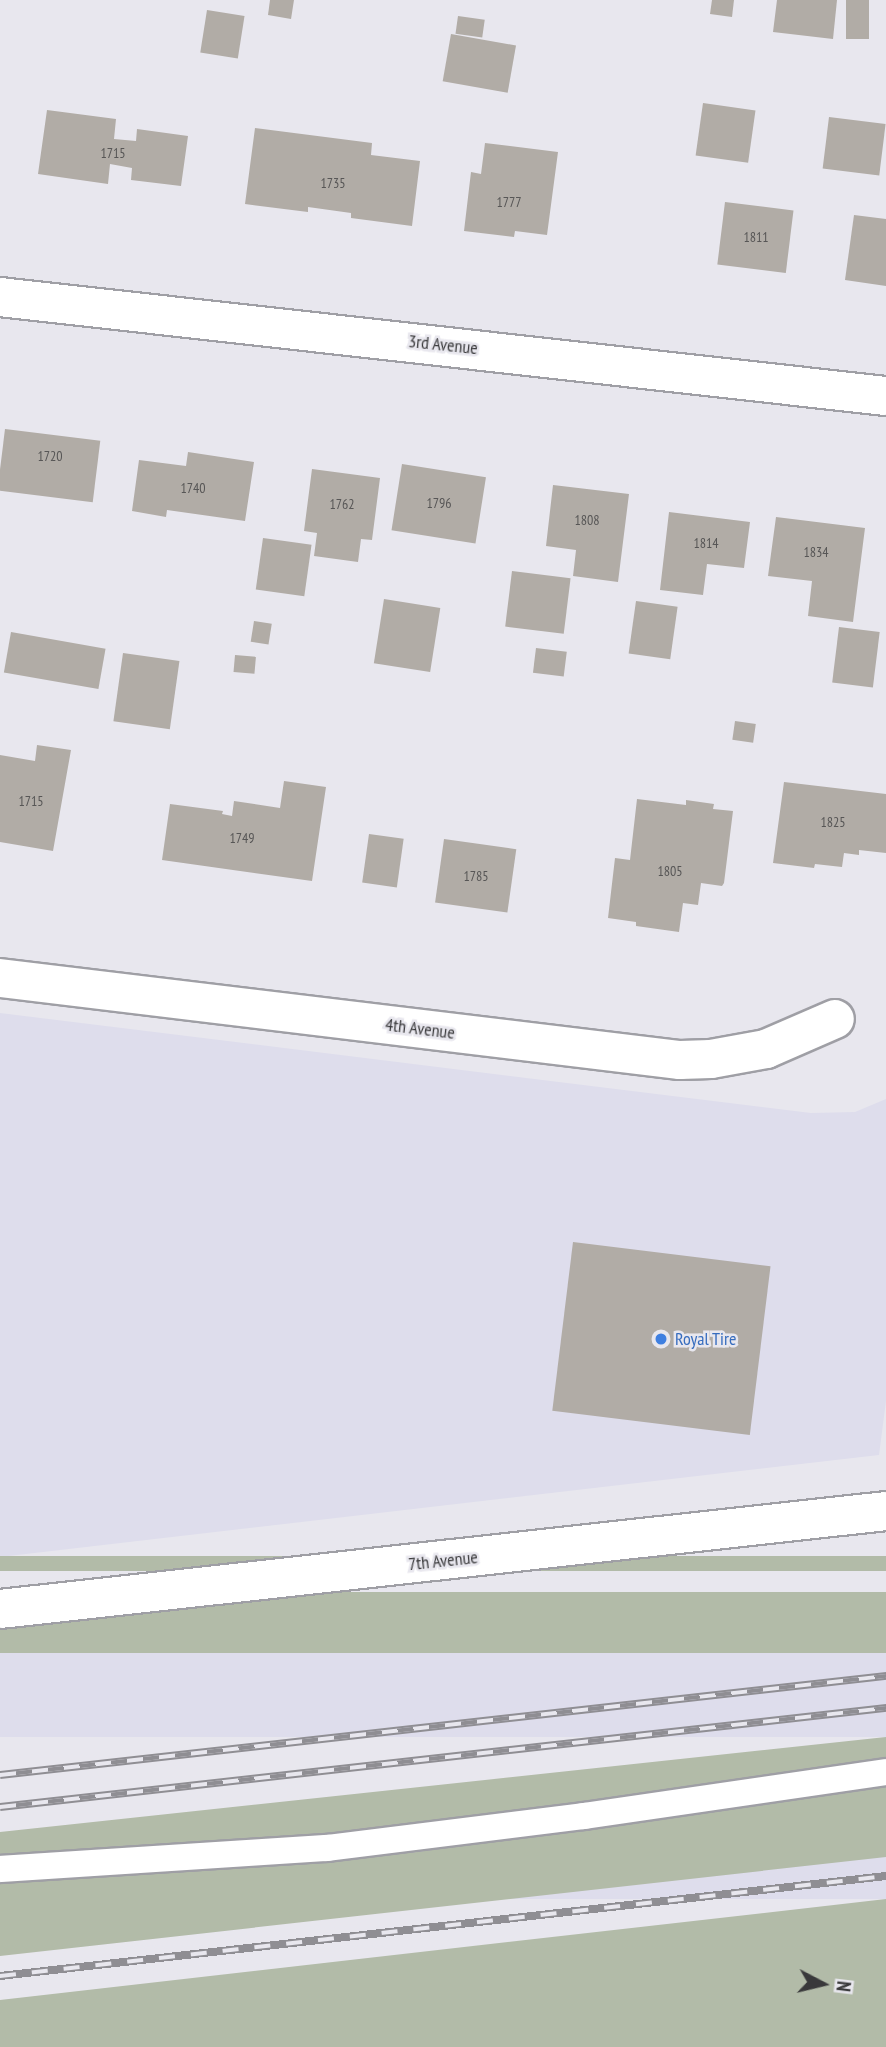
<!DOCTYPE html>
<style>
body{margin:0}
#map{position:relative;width:886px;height:2047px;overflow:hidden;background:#e8e7ee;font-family:"PT Sans Narrow",sans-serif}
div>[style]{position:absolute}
.built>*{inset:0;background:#deddec;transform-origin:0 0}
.green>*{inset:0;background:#b2bba8;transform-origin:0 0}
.building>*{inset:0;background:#b1aca6;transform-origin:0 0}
.roads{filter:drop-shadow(2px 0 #9f9fa5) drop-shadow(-2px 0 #9f9fa5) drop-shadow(0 2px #9f9fa5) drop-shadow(0 -2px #9f9fa5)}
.lane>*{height:26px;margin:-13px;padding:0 13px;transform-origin:13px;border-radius:13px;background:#fff}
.street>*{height:38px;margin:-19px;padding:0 19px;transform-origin:19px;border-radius:19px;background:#fff}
.secondary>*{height:38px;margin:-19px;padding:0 19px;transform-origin:19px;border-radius:19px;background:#fff}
.rail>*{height:8px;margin-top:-4px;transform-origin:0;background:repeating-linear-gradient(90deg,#e8e7ee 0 16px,#8f8e93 0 32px);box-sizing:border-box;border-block:2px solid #8f8e93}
.dots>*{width:19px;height:19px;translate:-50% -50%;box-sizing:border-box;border:4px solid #e8e7ee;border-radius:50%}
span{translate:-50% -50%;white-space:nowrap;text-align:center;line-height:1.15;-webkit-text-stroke:5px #e8e7ee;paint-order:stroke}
.number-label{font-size:14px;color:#575656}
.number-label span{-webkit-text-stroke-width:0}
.street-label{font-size:18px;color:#39393b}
.shop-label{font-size:18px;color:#366cbe}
.left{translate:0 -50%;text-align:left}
.north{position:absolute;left:788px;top:1949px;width:70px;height:70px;-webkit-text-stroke:5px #e8e7ee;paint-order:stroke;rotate:97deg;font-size:19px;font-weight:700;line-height:28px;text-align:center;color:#39393b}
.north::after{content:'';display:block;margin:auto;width:24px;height:32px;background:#39393b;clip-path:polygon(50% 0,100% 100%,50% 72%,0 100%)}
</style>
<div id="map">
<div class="built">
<div style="clip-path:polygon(0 1013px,811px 1113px,855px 1112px,886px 1099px,886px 1401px,879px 1455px,0 1557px)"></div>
<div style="left:886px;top:1653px;width:84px;height:892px;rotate:90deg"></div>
<div style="left:886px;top:1857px;width:42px;height:892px;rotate:90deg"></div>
</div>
<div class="green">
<div style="left:886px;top:1556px;width:15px;height:892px;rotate:90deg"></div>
<div style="left:886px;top:1592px;width:61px;height:892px;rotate:90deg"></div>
<div style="clip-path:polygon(886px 1737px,886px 1763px,710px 1783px,464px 1819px,347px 1833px,0 1855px,0 1832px)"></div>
<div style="clip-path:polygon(886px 1785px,886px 1857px,0 1956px,0 1883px,417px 1852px)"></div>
<div style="clip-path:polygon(886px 1899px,886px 2047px,0 2047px,0 2000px)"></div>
</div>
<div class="building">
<div style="clip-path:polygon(270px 0,294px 0,291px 19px,268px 15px)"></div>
<div style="clip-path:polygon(712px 0,734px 0,732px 17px,710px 14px)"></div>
<div style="clip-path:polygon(777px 0,837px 0,833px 39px,773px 32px)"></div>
<div style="left:846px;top:0;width:23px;height:39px"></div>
<div style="left:207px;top:10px;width:38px;height:43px;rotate:9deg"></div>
<div style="left:458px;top:16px;width:27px;height:18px;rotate:8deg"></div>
<div style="left:451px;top:34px;width:66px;height:48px;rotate:10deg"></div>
<div style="left:703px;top:103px;width:53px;height:53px;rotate:8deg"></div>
<div style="clip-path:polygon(47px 110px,116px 119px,114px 139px,136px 141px,137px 129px,188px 136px,181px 186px,131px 180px,132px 168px,110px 164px,108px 184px,38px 174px)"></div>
<div style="left:829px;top:117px;width:57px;height:52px;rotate:7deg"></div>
<div style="clip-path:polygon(255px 128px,372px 143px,371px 155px,420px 161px,412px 226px,351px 218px,351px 213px,308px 207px,308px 212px,245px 204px)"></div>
<div style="clip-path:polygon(485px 143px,558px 152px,547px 235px,515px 231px,514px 237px,464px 231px,471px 172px,481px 174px)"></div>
<div style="left:725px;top:202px;width:69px;height:63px;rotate:7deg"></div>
<div style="clip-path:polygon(854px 215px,886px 219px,886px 286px,845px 280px)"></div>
<div style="left:5px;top:429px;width:96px;height:62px;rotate:7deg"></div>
<div style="clip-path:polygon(188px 452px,254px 462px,245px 521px,167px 510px,166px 517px,132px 511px,139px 460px,186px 466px)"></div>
<div style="left:402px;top:464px;width:85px;height:67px;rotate:9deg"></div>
<div style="clip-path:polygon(312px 469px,380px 478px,372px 540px,361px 539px,358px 562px,314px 556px,317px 533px,304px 531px)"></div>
<div style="clip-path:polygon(553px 485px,629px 494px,618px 582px,573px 576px,576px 550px,546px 546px)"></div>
<div style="clip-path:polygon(669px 512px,750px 522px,744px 568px,707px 564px,703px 595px,660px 590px)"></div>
<div style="clip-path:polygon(776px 517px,865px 528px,853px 622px,808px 616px,812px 581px,768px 576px)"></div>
<div style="left:263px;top:538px;width:49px;height:52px;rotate:8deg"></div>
<div style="left:512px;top:571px;width:59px;height:56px;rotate:7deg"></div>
<div style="left:384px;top:599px;width:57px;height:65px;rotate:9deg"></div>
<div style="left:636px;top:601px;width:42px;height:53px;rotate:8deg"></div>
<div style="left:254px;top:621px;width:18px;height:21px;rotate:9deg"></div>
<div style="left:839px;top:627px;width:41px;height:56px;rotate:7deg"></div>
<div style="left:11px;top:632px;width:96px;height:41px;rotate:10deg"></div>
<div style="left:536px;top:648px;width:31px;height:25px;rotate:7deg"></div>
<div style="left:123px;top:653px;width:57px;height:69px;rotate:8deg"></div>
<div style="left:235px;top:655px;width:21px;height:17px;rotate:5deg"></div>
<div style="left:735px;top:721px;width:21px;height:19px;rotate:8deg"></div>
<div style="clip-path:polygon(37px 745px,71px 750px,53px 851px,0 842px,0 755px,35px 761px)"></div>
<div style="clip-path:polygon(284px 781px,326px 787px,312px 881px,162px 860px,170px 804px,223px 811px,222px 814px,232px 816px,234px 801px,280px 808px)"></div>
<div style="clip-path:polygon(784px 782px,886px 794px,886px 853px,859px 850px,859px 855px,844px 853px,842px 867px,815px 864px,814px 868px,773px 863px)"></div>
<div style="clip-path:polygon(637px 799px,686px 805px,686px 800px,714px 804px,713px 809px,733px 811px,724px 883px,722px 886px,701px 883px,698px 905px,683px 903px,679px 932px,636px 926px,636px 922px,608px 918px,615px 858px,630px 860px)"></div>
<div style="left:369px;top:834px;width:35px;height:49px;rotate:8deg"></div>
<div style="left:444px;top:839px;width:73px;height:64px;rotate:8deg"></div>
<div style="left:573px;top:1242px;width:199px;height:170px;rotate:7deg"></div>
</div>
<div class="roads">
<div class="lane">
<div style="left:0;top:1869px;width:328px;rotate:-3.7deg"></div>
<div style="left:327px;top:1848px;width:259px;rotate:-7.1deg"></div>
<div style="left:584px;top:1816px;width:305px;rotate:-8.3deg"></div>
</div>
<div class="street">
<div style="left:0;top:297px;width:892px;rotate:6.38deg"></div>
<div style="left:0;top:978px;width:685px;rotate:6.88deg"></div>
<div style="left:680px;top:1060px;width:31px;rotate:-2deg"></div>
<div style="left:711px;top:1059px;width:56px;rotate:-10.3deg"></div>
<div style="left:766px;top:1049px;width:75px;rotate:-23.5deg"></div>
</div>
<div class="secondary">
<div style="left:0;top:1609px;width:891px;rotate:-6.31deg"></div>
</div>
</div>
<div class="rail">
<div style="left:0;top:1775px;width:892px;rotate:-6.38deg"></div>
<div style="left:0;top:1807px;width:892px;rotate:-6.38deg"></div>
<div style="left:0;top:1976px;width:892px;rotate:-6.44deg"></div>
</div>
<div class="dots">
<div style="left:661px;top:1339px;background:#3f7fe0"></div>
</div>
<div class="number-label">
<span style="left:113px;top:153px">1715</span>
<span style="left:333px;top:183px">1735</span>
<span style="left:509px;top:202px">1777</span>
<span style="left:756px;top:237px">1811</span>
<span style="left:50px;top:456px">1720</span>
<span style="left:193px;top:488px">1740</span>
<span style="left:439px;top:503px">1796</span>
<span style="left:342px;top:504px">1762</span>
<span style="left:587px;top:520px">1808</span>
<span style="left:706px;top:543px">1814</span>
<span style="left:816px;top:552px">1834</span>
<span style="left:31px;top:801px">1715</span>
<span style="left:833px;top:822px">1825</span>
<span style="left:242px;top:838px">1749</span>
<span style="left:670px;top:871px">1805</span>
<span style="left:476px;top:876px">1785</span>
</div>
<div class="street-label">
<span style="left:443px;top:345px;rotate:6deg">3rd Avenue</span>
<span style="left:420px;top:1029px;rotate:7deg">4th Avenue</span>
<span style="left:443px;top:1561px;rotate:-6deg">7th Avenue</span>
</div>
<div class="shop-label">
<span class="left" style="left:675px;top:1339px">Royal Tire</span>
</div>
<div class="north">N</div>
</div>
